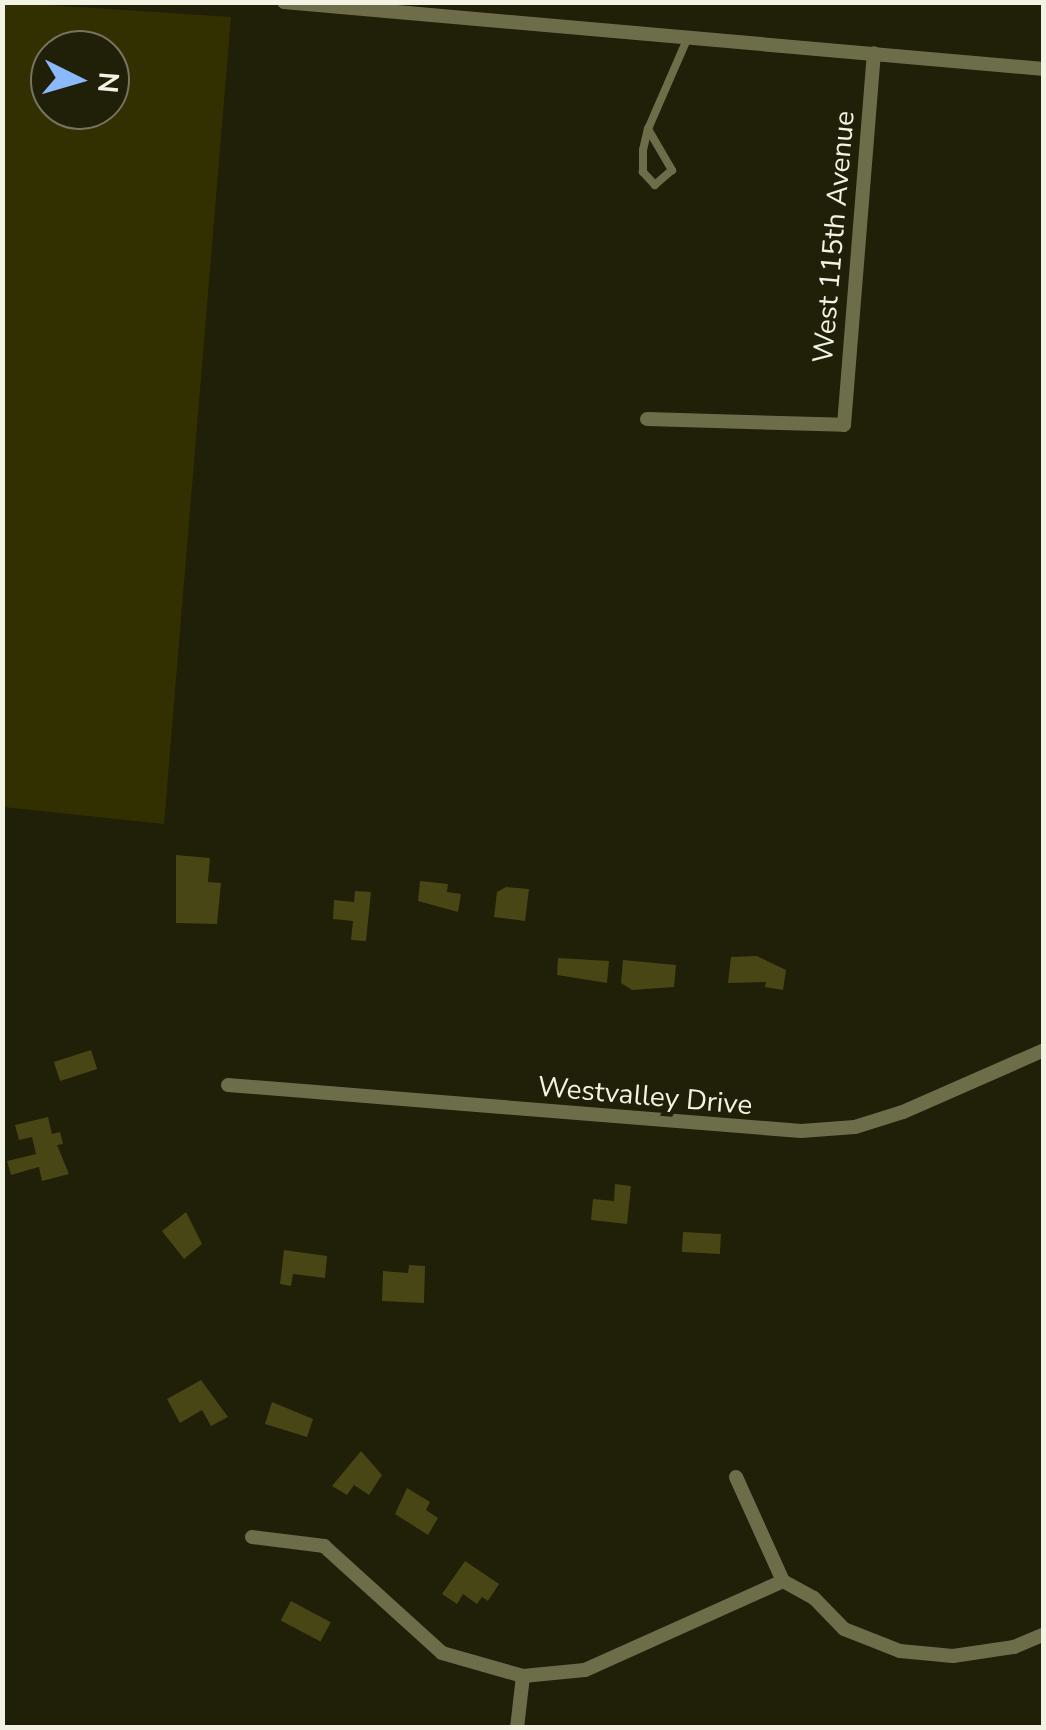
<!DOCTYPE html>
<style>
body{margin:0}
#map{position:relative;width:1046px;height:1730px;overflow:hidden;background:#201f07;font-family:"Nunito Sans",sans-serif}
div>[style]{position:absolute}
.green>*{inset:0;background:#323000}
.building>*{inset:0;background:#484615;transform-origin:0 0}
.lane>*{height:8px;margin:-4px;padding:0 4px;transform-origin:4px;border-radius:4px;background:#6e6d4a}
.street>*{height:14px;margin:-7px;padding:0 7px;transform-origin:7px;border-radius:7px;background:#6e6d4a}
span{translate:-50% -50%;white-space:nowrap;text-align:center;line-height:1.15;-webkit-text-stroke:9px #201f07;paint-order:stroke}
.street-label{font-size:28px;color:#f3f3e4}
.frame{position:absolute;inset:0;border:5px solid #f3f3e4;pointer-events:none}
.north{position:absolute;left:30px;top:30px;width:100px;height:100px;box-sizing:border-box;background:#201f07;border:2px solid #74745f;border-radius:50%;rotate:95deg;font-size:28px;font-weight:700;line-height:40px;text-align:center;color:#f3f3e4}
.north::after{content:'';display:block;margin:auto;width:35px;height:45px;background:#8abafc;clip-path:polygon(50% 0,100% 100%,50% 72%,0 100%)}
</style>
<div id="map">
<div class="green">
<div style="clip-path:polygon(evenodd,3px 2px,231px 17px,164px 824px,3px 807px,3px 2px,50px 50px,110px 50px,110px 110px,50px 110px,50px 50px)"></div>
</div>
<div class="building">
<div style="clip-path:polygon(176px 855px,210px 858px,208px 882px,221px 883px,217px 924px,176px 923px)"></div>
<div style="clip-path:polygon(420px 881px,448px 884px,447px 892px,461px 894px,458px 912px,418px 901px)"></div>
<div style="clip-path:polygon(506px 887px,529px 889px,525px 921px,494px 917px,497px 892px)"></div>
<div style="clip-path:polygon(355px 891px,371px 892px,366px 941px,351px 940px,353px 921px,333px 919px,334px 900px,354px 902px)"></div>
<div style="clip-path:polygon(757px 956px,786px 970px,783px 990px,765px 987px,766px 982px,728px 983px,731px 957px)"></div>
<div style="clip-path:polygon(558px 958px,609px 961px,607px 983px,557px 975px)"></div>
<div style="clip-path:polygon(623px 960px,676px 965px,674px 987px,632px 990px,621px 983px)"></div>
<div style="left:91px;top:1050px;width:20px;height:39px;rotate:72deg"></div>
<div style="clip-path:polygon(48px 1117px,52px 1134px,60px 1132px,63px 1144px,57px 1145px,69px 1174px,42px 1181px,39px 1167px,11px 1175px,7px 1161px,36px 1154px,32px 1137px,19px 1140px,15px 1125px)"></div>
<div style="clip-path:polygon(615px 1184px,631px 1186px,627px 1224px,591px 1220px,593px 1199px,614px 1201px)"></div>
<div style="clip-path:polygon(186px 1212px,202px 1244px,184px 1259px,162px 1231px)"></div>
<div style="left:683px;top:1232px;width:38px;height:20px;rotate:3deg"></div>
<div style="clip-path:polygon(284px 1250px,327px 1256px,325px 1278px,293px 1274px,291px 1286px,280px 1284px)"></div>
<div style="clip-path:polygon(409px 1265px,425px 1266px,424px 1303px,382px 1301px,383px 1271px,408px 1273px)"></div>
<div style="clip-path:polygon(201px 1380px,228px 1417px,211px 1426px,202px 1410px,180px 1423px,167px 1399px)"></div>
<div style="clip-path:polygon(272px 1402px,313px 1419px,307px 1437px,265px 1424px)"></div>
<div style="clip-path:polygon(361px 1451px,382px 1475px,369px 1495px,354px 1485px,347px 1495px,332px 1486px)"></div>
<div style="clip-path:polygon(407px 1488px,430px 1502px,426px 1510px,438px 1518px,428px 1535px,395px 1514px)"></div>
<div style="clip-path:polygon(465px 1561px,499px 1584px,488px 1601px,482px 1597px,477px 1604px,463px 1594px,457px 1604px,442px 1594px)"></div>
<div style="left:291px;top:1601px;width:45px;height:22px;rotate:28deg"></div>
</div>
<div class="lane">
<div style="left:648px;top:129px;width:48px;rotate:59.7deg"></div>
<div style="left:672px;top:170px;width:23px;rotate:139deg"></div>
<div style="left:655px;top:185px;width:18px;rotate:-133deg"></div>
<div style="left:643px;top:172px;width:22px;rotate:-90deg"></div>
<div style="left:643px;top:150px;width:22px;rotate:-77deg"></div>
<div style="left:648px;top:129px;width:100px;rotate:-66.5deg"></div>
</div>
<div class="street">
<div style="left:284px;top:2px;width:763px;rotate:5.04deg"></div>
<div style="left:647px;top:419px;width:197px;rotate:1.7deg"></div>
<div style="left:844px;top:425px;width:373px;rotate:-85.4deg"></div>
<div style="left:228px;top:1085px;width:575px;rotate:4.59deg"></div>
<div style="left:801px;top:1131px;width:54px;rotate:-4.2deg"></div>
<div style="left:855px;top:1127px;width:50px;rotate:-17.4deg"></div>
<div style="left:903px;top:1112px;width:154px;rotate:-23.7deg"></div>
<div style="left:736px;top:1477px;width:114px;rotate:65.7deg"></div>
<div style="left:783px;top:1581px;width:35px;rotate:29deg"></div>
<div style="left:814px;top:1598px;width:43px;rotate:45.9deg"></div>
<div style="left:844px;top:1629px;width:60px;rotate:21.4deg"></div>
<div style="left:900px;top:1651px;width:53px;rotate:5.4deg"></div>
<div style="left:953px;top:1656px;width:62px;rotate:-8.4deg"></div>
<div style="left:1014px;top:1647px;width:33px;rotate:-23deg"></div>
<div style="left:252px;top:1537px;width:73px;rotate:7.1deg"></div>
<div style="left:324px;top:1546px;width:159px;rotate:42.2deg"></div>
<div style="left:442px;top:1653px;width:84px;rotate:15.9deg"></div>
<div style="left:523px;top:1676px;width:62px;rotate:-5.5deg"></div>
<div style="left:585px;top:1670px;width:217px;rotate:-24.2deg"></div>
<div style="left:517px;top:1728px;width:52px;rotate:-83.4deg"></div>
</div>
<div class="street-label">
<span style="left:834px;top:237px;rotate:-85deg">West 115th Avenue</span>
<span style="left:645px;top:1096px;rotate:5deg">Westvalley Drive</span>
</div>
<div class="frame"></div>
<div class="north">N</div>
</div>
